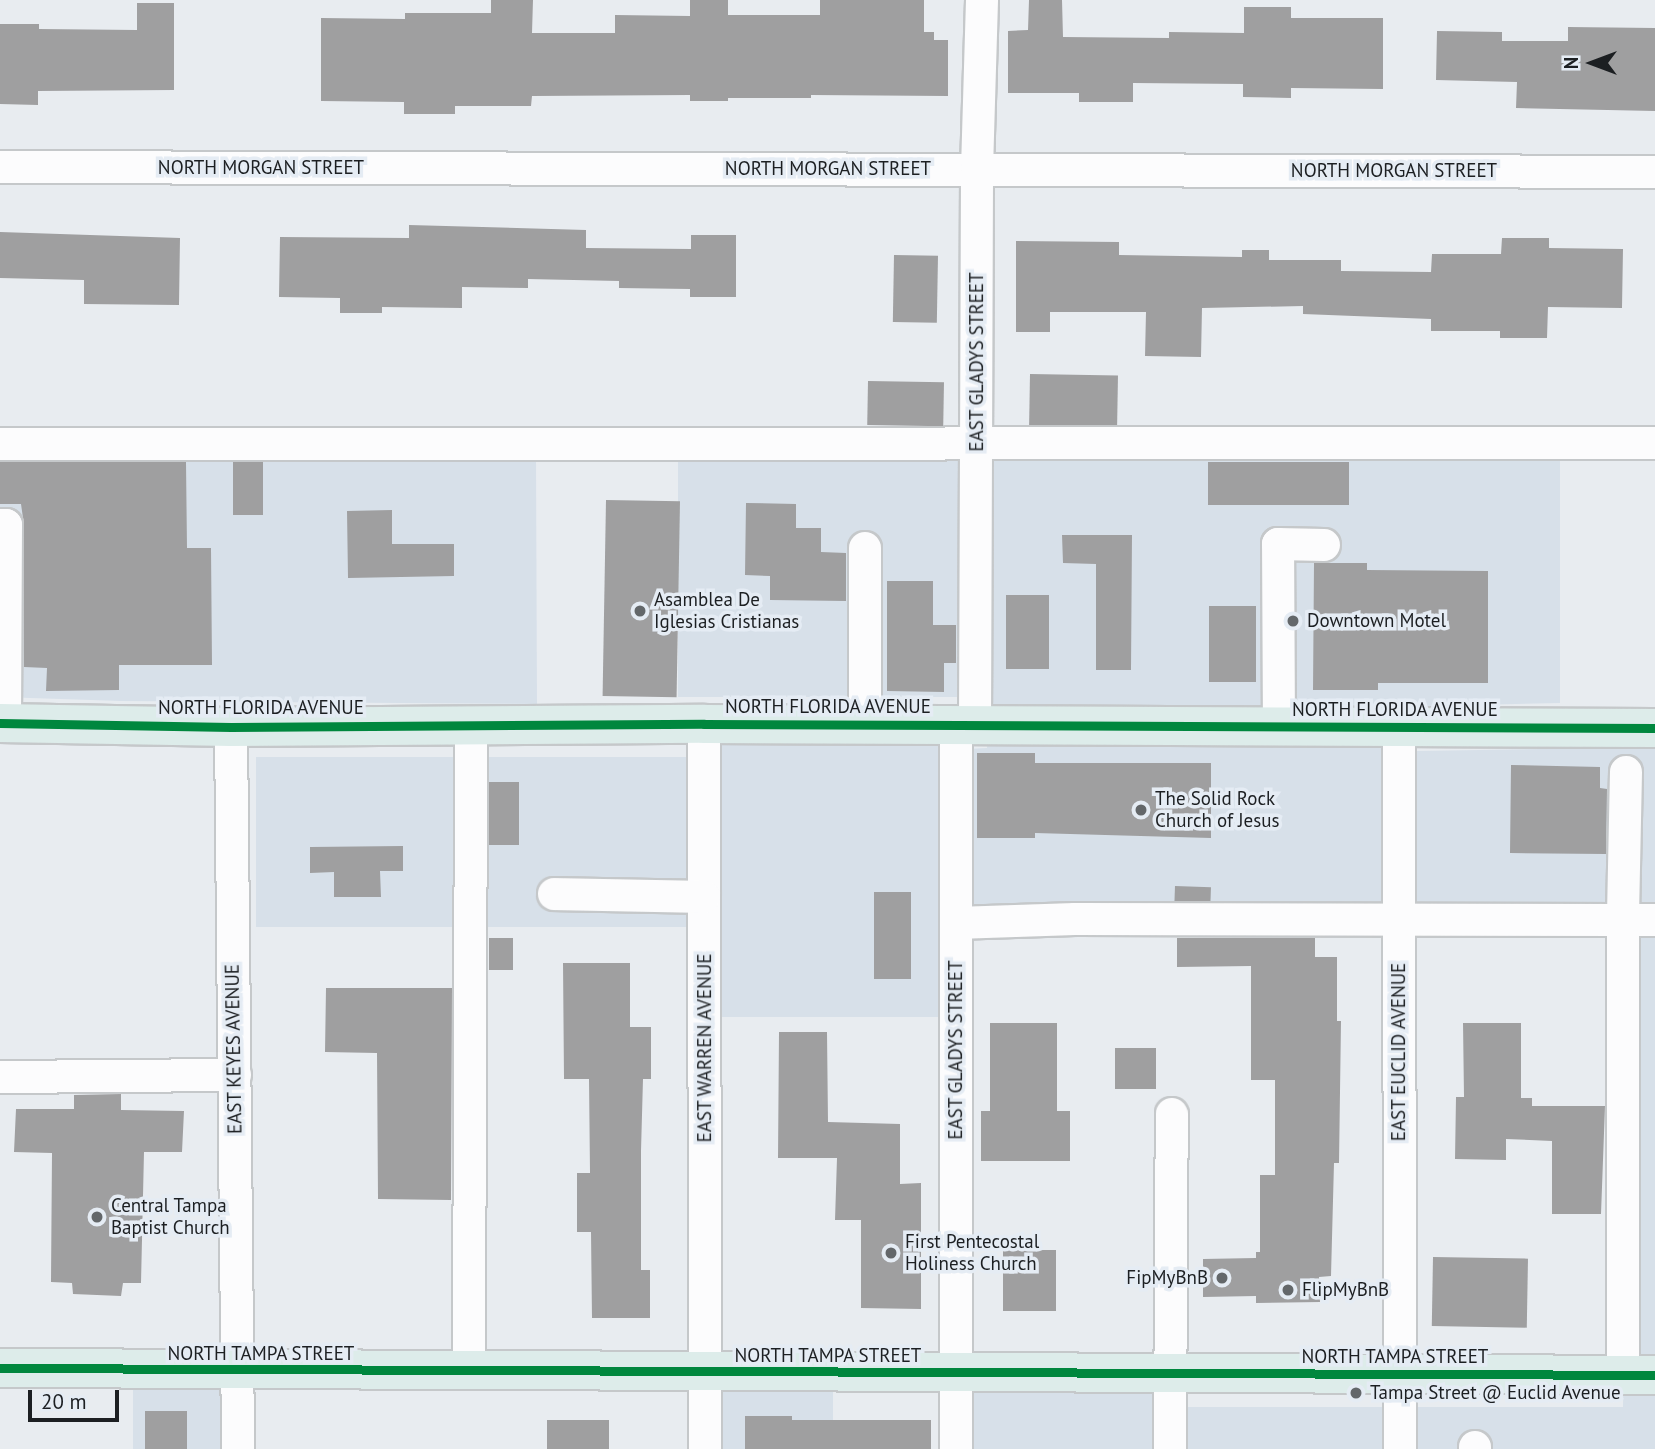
<!DOCTYPE html>
<style>
body{margin:0}
#map{position:relative;width:1655px;height:1449px;overflow:hidden;background:#e8ecf0;font-family:"PT Sans",sans-serif}
div>[style]{position:absolute}
.built>*{inset:0;background:#d7e0e9;transform-origin:0 0}
.building>*{inset:0;background:#9f9fa0;transform-origin:0 0}
.roads{filter:drop-shadow(2px 0 #c5c8ca) drop-shadow(-2px 0 #c5c8ca) drop-shadow(0 2px #c5c8ca) drop-shadow(0 -2px #c5c8ca)}
.minor>*{height:32px;margin:-16px;padding:0 16px;transform-origin:16px;border-radius:16px;background:#fcfcfd}
.major>*{height:38px;margin:-19px;padding:0 19px;transform-origin:19px;border-radius:19px;background:#ddecea}
.cycleway>*{height:9px;margin:-4.5px;padding:0 4.5px;transform-origin:4.5px;border-radius:4.5px;background:#00873e}
.dots>*{width:19px;height:19px;translate:-50% -50%;box-sizing:border-box;border:4px solid #e5ecf4;border-radius:50%}
span{translate:-50% -50%;white-space:nowrap;text-align:center;line-height:1.15;-webkit-text-stroke:7px #e5ecf4;paint-order:stroke}
.street-label{font-size:19px;color:#1c1f22}
.poi-label{font-size:19px;color:#1c1f22}
.left{translate:0 -50%;text-align:left}
.right{translate:-100% -50%;text-align:right}
.north{position:absolute;left:1557px;top:28px;width:70px;height:70px;-webkit-text-stroke:5px #e5ecf4;paint-order:stroke;rotate:270deg;font-size:19px;font-weight:700;line-height:28px;text-align:center;color:#1c1f22}
.north::after{content:'';display:block;margin:auto;width:24px;height:32px;background:#1c1f22;clip-path:polygon(50% 0,100% 100%,50% 72%,0 100%)}
.scale{position:absolute;left:28px;top:1390px;width:91px;height:32px;box-sizing:border-box;border:4px solid #1c1f22;border-top:0;padding-left:9px;font-size:21px;line-height:24px;white-space:nowrap;color:#1c1f22;-webkit-text-stroke:5px #e5ecf4;paint-order:stroke}
</style>
<div id="map">
<div class="built">
<div style="left:678px;top:445px;width:283px;height:252px"></div>
<div style="clip-path:polygon(988px 448px,1560px 458px,1560px 703px,1390px 707px,1390px 908px,967px 919px,966px 749px,987px 748px)"></div>
<div style="clip-path:polygon(0 454px,536px 456px,537px 704px,121px 701px,0 697px)"></div>
<div style="left:707px;top:727px;width:242px;height:290px"></div>
<div style="clip-path:polygon(1655px 747px,1655px 1449px,1175px 1449px,1175px 1407px,1623px 1407px,1629px 914px,1415px 914px,1416px 751px)"></div>
<div style="left:256px;top:757px;width:437px;height:170px"></div>
<div style="left:133px;top:1376px;width:100px;height:73px"></div>
<div style="left:706px;top:1376px;width:127px;height:73px"></div>
<div style="left:956px;top:1378px;width:212px;height:71px;rotate:2deg"></div>
</div>
<div class="building">
<div style="clip-path:polygon(491px 0,533px 0,532px 33px,615px 33px,615px 15px,690px 16px,690px 0,728px 0,728px 15px,820px 15px,820px 0,924px 0,924px 32px,934px 32px,934px 40px,948px 40px,948px 96px,811px 95px,811px 98px,728px 98px,728px 101px,690px 101px,690px 95px,532px 96px,531px 106px,455px 106px,455px 114px,404px 114px,404px 102px,321px 101px,321px 18px,405px 19px,405px 13px,491px 13px)"></div>
<div style="clip-path:polygon(1029px 0,1062px 0,1063px 37px,1169px 38px,1169px 32px,1244px 33px,1244px 7px,1291px 7px,1291px 18px,1383px 18px,1383px 89px,1291px 88px,1291px 98px,1243px 97px,1243px 84px,1133px 83px,1133px 102px,1079px 102px,1079px 93px,1008px 93px,1008px 31px,1028px 30px)"></div>
<div style="clip-path:polygon(137px 3px,174px 3px,174px 90px,38px 91px,38px 105px,0 104px,0 24px,39px 24px,39px 29px,137px 30px)"></div>
<div style="clip-path:polygon(1568px 27px,1655px 28px,1655px 111px,1516px 108px,1517px 82px,1436px 80px,1437px 31px,1502px 32px,1502px 41px,1568px 41px)"></div>
<div style="clip-path:polygon(409px 225px,586px 230px,586px 248px,691px 249px,691px 235px,736px 235px,736px 297px,690px 297px,690px 289px,619px 288px,619px 281px,528px 279px,528px 288px,462px 287px,462px 308px,382px 307px,382px 313px,340px 313px,340px 298px,279px 297px,280px 237px,409px 238px)"></div>
<div style="clip-path:polygon(0 232px,180px 238px,179px 305px,84px 304px,84px 280px,0 278px)"></div>
<div style="clip-path:polygon(1502px 238px,1549px 238px,1549px 248px,1623px 249px,1622px 308px,1548px 307px,1547px 338px,1500px 338px,1500px 331px,1431px 331px,1431px 319px,1303px 314px,1303px 306px,1202px 308px,1201px 357px,1145px 356px,1146px 312px,1050px 312px,1050px 332px,1016px 332px,1016px 241px,1119px 242px,1119px 255px,1242px 257px,1242px 250px,1269px 250px,1269px 260px,1341px 260px,1341px 271px,1431px 272px,1432px 254px,1501px 254px)"></div>
<div style="left:894px;top:255px;width:44px;height:67px;rotate:1deg"></div>
<div style="left:1030px;top:374px;width:88px;height:51px;rotate:1deg"></div>
<div style="left:868px;top:381px;width:76px;height:44px;rotate:1deg"></div>
<div style="clip-path:polygon(0 462px,186px 462px,187px 548px,211px 548px,212px 665px,119px 665px,119px 690px,46px 691px,47px 668px,24px 667px,24px 525px,21px 504px,0 504px)"></div>
<div style="left:263px;top:462px;width:53px;height:30px;rotate:90deg"></div>
<div style="left:1208px;top:462px;width:141px;height:43px"></div>
<div style="left:606px;top:500px;width:74px;height:196px;rotate:1deg"></div>
<div style="clip-path:polygon(746px 503px,796px 504px,796px 528px,821px 528px,821px 552px,846px 553px,846px 601px,770px 600px,770px 576px,745px 575px)"></div>
<div style="clip-path:polygon(392px 510px,392px 544px,454px 544px,454px 576px,348px 578px,347px 511px)"></div>
<div style="clip-path:polygon(1062px 535px,1132px 535px,1131px 670px,1096px 670px,1096px 564px,1063px 563px)"></div>
<div style="clip-path:polygon(1314px 563px,1367px 563px,1367px 570px,1488px 571px,1488px 683px,1378px 683px,1378px 690px,1313px 690px)"></div>
<div style="clip-path:polygon(887px 581px,933px 581px,933px 625px,956px 625px,956px 663px,944px 663px,944px 692px,887px 691px)"></div>
<div style="left:1006px;top:595px;width:43px;height:74px"></div>
<div style="left:1209px;top:606px;width:47px;height:76px"></div>
<div style="clip-path:polygon(977px 753px,1035px 753px,1035px 763px,1211px 763px,1211px 838px,1035px 833px,1035px 838px,977px 838px)"></div>
<div style="clip-path:polygon(1511px 765px,1600px 767px,1600px 788px,1607px 789px,1606px 854px,1510px 853px)"></div>
<div style="left:489px;top:782px;width:30px;height:63px"></div>
<div style="clip-path:polygon(403px 846px,403px 871px,380px 871px,381px 897px,334px 897px,334px 872px,310px 873px,310px 847px)"></div>
<div style="left:1175px;top:886px;width:36px;height:15px;rotate:2deg"></div>
<div style="left:874px;top:892px;width:37px;height:87px"></div>
<div style="left:489px;top:938px;width:24px;height:32px"></div>
<div style="clip-path:polygon(1177px 938px,1315px 938px,1315px 957px,1337px 957px,1337px 1021px,1341px 1021px,1339px 1163px,1334px 1163px,1331px 1276px,1319px 1277px,1320px 1302px,1256px 1303px,1256px 1296px,1203px 1297px,1203px 1259px,1256px 1258px,1256px 1252px,1260px 1252px,1260px 1175px,1275px 1175px,1275px 1080px,1251px 1080px,1251px 966px,1177px 967px)"></div>
<div style="clip-path:polygon(563px 963px,630px 963px,630px 1027px,651px 1027px,651px 1079px,643px 1079px,641px 1151px,641px 1270px,650px 1270px,650px 1318px,592px 1318px,591px 1232px,577px 1232px,577px 1173px,590px 1173px,589px 1079px,564px 1079px)"></div>
<div style="clip-path:polygon(326px 988px,452px 988px,451px 1200px,378px 1199px,377px 1053px,325px 1052px)"></div>
<div style="clip-path:polygon(990px 1023px,1057px 1023px,1057px 1111px,1070px 1111px,1070px 1161px,981px 1161px,981px 1111px,990px 1111px)"></div>
<div style="clip-path:polygon(1463px 1023px,1521px 1023px,1521px 1098px,1532px 1098px,1532px 1106px,1605px 1106px,1601px 1214px,1552px 1214px,1552px 1141px,1506px 1139px,1506px 1160px,1455px 1159px,1456px 1097px,1464px 1097px)"></div>
<div style="clip-path:polygon(779px 1032px,827px 1032px,828px 1122px,900px 1124px,900px 1184px,921px 1183px,921px 1309px,861px 1308px,861px 1220px,835px 1220px,837px 1158px,778px 1158px)"></div>
<div style="left:1115px;top:1048px;width:41px;height:41px"></div>
<div style="clip-path:polygon(121px 1094px,121px 1110px,184px 1111px,182px 1152px,144px 1152px,141px 1283px,123px 1283px,121px 1296px,73px 1294px,72px 1283px,51px 1282px,52px 1153px,14px 1152px,16px 1109px,74px 1109px,74px 1095px)"></div>
<div style="left:1003px;top:1250px;width:53px;height:61px"></div>
<div style="left:1433px;top:1257px;width:95px;height:69px;rotate:1deg"></div>
<div style="left:145px;top:1411px;width:42px;height:38px"></div>
<div style="clip-path:polygon(745px 1416px,792px 1416px,792px 1420px,931px 1420px,931px 1449px,745px 1449px)"></div>
<div style="left:547px;top:1420px;width:62px;height:29px"></div>
</div>
<div class="roads">
<div class="minor">
<div style="left:0;top:167px;width:1655px;rotate:0.17deg"></div>
<div style="left:0;top:444px;width:1655px;rotate:-0.03deg"></div>
<div style="left:0;top:525px;width:6px"></div>
<div style="left:6px;top:525px;width:199px;rotate:90.3deg"></div>
<div style="left:704px;top:724px;width:725px;rotate:89.92deg"></div>
<div style="left:865px;top:724px;width:176px;rotate:-90deg"></div>
<div style="left:975px;top:724px;width:555px;rotate:-89.79deg"></div>
<div style="left:977px;top:169px;width:169px;rotate:-88.3deg"></div>
<div style="left:956px;top:725px;width:724px;rotate:90deg"></div>
<div style="left:231px;top:727px;width:722px;rotate:89.44deg"></div>
<div style="left:1279px;top:728px;width:184px;rotate:-90.3deg"></div>
<div style="left:1278px;top:544px;width:46px;rotate:1.2deg"></div>
<div style="left:1399px;top:728px;width:721px;rotate:89.92deg"></div>
<div style="left:1626px;top:772px;width:148px;rotate:91.2deg"></div>
<div style="left:1623px;top:920px;width:32px"></div>
<div style="left:554px;top:894px;width:150px;rotate:1.1deg"></div>
<div style="left:956px;top:923px;width:119px;rotate:-1.9deg"></div>
<div style="left:1075px;top:919px;width:548px;rotate:0.1deg"></div>
<div style="left:1623px;top:920px;width:455px;rotate:90deg"></div>
<div style="left:0;top:1077px;width:235px;rotate:-0.5deg"></div>
<div style="left:469px;top:1372px;width:647px;rotate:-89.82deg"></div>
<div style="left:1475px;top:1447px;width:2px;rotate:90deg"></div>
<div style="left:1170px;top:1449px;width:335px;rotate:-89.7deg"></div>
</div>
<div class="major">
<div style="left:0;top:723px;width:231px;rotate:1deg"></div>
<div style="left:231px;top:727px;width:473px;rotate:-0.4deg"></div>
<div style="left:704px;top:724px;width:951px;rotate:0.24deg"></div>
<div style="left:0;top:1368px;width:1655px;rotate:0.24deg"></div>
</div>
</div>
<div class="cycleway">
<div style="left:0;top:723px;width:231px;rotate:1deg"></div>
<div style="left:231px;top:727px;width:473px;rotate:-0.4deg"></div>
<div style="left:704px;top:724px;width:951px;rotate:0.24deg"></div>
<div style="left:0;top:1368px;width:1655px;rotate:0.24deg"></div>
</div>
<div class="dots">
<div style="left:640px;top:611px;background:#63676a"></div>
<div style="left:1293px;top:621px;background:#63676a"></div>
<div style="left:1141px;top:810px;background:#63676a"></div>
<div style="left:97px;top:1217px;background:#63676a"></div>
<div style="left:891px;top:1253px;background:#63676a"></div>
<div style="left:1222px;top:1278px;background:#63676a"></div>
<div style="left:1288px;top:1290px;background:#63676a"></div>
<div style="left:1356px;top:1393px;background:#63676a"></div>
</div>
<div class="street-label">
<span style="left:261px;top:168px">NORTH MORGAN STREET</span>
<span style="left:828px;top:169px">NORTH MORGAN STREET</span>
<span style="left:1394px;top:171px">NORTH MORGAN STREET</span>
<span style="left:977px;top:362px;rotate:-90deg">EAST GLADYS STREET</span>
<span style="left:828px;top:707px">NORTH FLORIDA AVENUE</span>
<span style="left:261px;top:708px">NORTH FLORIDA AVENUE</span>
<span style="left:1395px;top:710px">NORTH FLORIDA AVENUE</span>
<span style="left:705px;top:1048px;rotate:-90deg">EAST WARREN AVENUE</span>
<span style="left:234px;top:1049px;rotate:-91deg">EAST KEYES AVENUE</span>
<span style="left:956px;top:1050px;rotate:-90deg">EAST GLADYS STREET</span>
<span style="left:1399px;top:1052px;rotate:-90deg">EAST EUCLID AVENUE</span>
<span style="left:261px;top:1354px">NORTH TAMPA STREET</span>
<span style="left:828px;top:1356px">NORTH TAMPA STREET</span>
<span style="left:1395px;top:1357px">NORTH TAMPA STREET</span>
</div>
<div class="poi-label">
<span class="left" style="left:654px;top:611px">Asamblea De<br>Iglesias Cristianas</span>
<span class="left" style="left:1307px;top:621px">Downtown Motel</span>
<span class="left" style="left:1155px;top:810px">The Solid Rock<br>Church of Jesus</span>
<span class="left" style="left:111px;top:1217px">Central Tampa<br>Baptist Church</span>
<span class="left" style="left:905px;top:1253px">First Pentecostal<br>Holiness Church</span>
<span class="right" style="left:1208px;top:1278px">FipMyBnB</span>
<span class="left" style="left:1302px;top:1290px">FlipMyBnB</span>
<span class="left" style="left:1370px;top:1393px">Tampa Street @ Euclid Avenue</span>
</div>
<div class="north">N</div>
<div class="scale">20 m</div>
</div>
